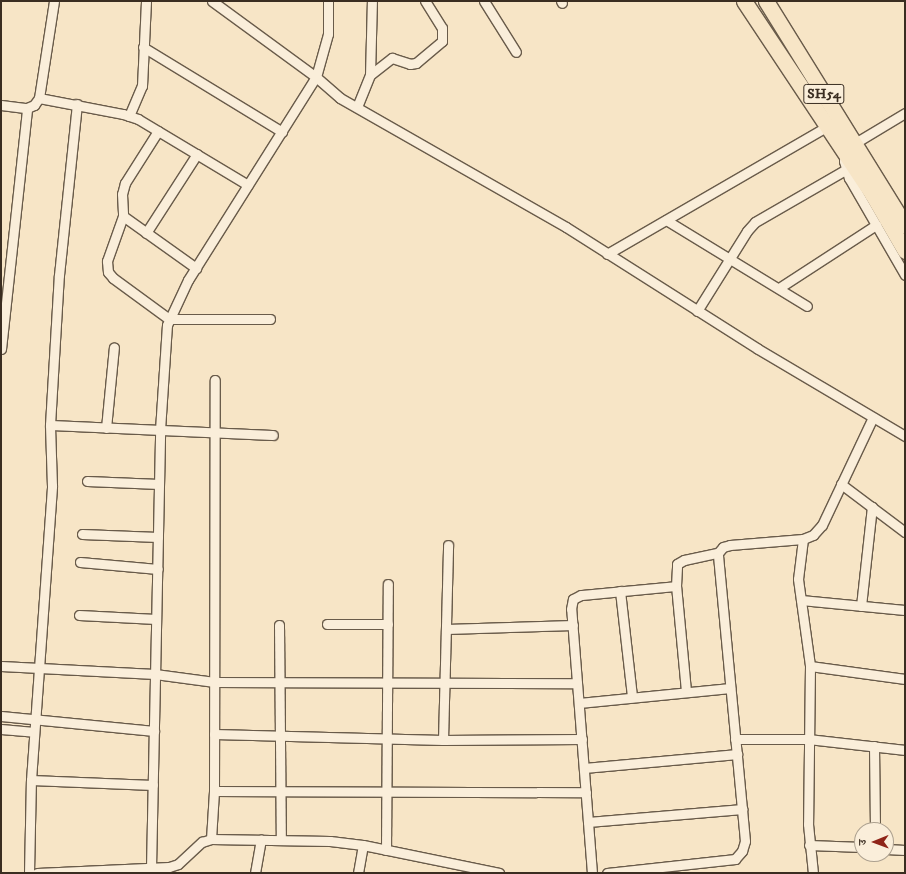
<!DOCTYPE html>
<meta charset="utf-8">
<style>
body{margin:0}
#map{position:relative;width:906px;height:874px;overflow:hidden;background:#f7e5c6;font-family:"IM FELL DW Pica","Noto Serif Devanagari",serif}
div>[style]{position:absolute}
.roads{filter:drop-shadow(1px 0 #695b4a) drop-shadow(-1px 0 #695b4a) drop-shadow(0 1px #695b4a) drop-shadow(0 -1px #695b4a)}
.street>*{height:9px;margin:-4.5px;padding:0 4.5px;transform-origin:4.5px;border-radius:4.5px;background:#faeeda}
.primary>*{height:15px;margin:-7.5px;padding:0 7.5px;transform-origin:7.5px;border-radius:7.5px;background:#f7e5c6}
span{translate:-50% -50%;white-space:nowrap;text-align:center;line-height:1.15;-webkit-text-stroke:4px #faeeda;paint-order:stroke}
.shield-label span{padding:1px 3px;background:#faeeda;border:1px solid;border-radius:3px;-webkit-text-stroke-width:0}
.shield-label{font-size:14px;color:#3a2d21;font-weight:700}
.frame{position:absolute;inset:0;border:2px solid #3a2d21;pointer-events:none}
.north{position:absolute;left:854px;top:822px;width:40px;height:40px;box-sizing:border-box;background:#faeeda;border:1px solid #ada190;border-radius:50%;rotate:269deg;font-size:11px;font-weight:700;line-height:16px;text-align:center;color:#3a2d21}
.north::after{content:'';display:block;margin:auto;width:14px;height:18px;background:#8f2418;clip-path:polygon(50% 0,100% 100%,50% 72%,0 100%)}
</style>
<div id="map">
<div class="roads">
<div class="street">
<div style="left:212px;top:1px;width:129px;rotate:36.2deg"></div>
<div style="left:316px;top:77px;width:32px;rotate:41deg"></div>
<div style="left:340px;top:98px;width:260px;rotate:29.7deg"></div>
<div style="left:566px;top:227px;width:227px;rotate:32.4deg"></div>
<div style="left:758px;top:349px;width:171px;rotate:30.6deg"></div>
<div style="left:484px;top:1px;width:60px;rotate:57.9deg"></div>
<div style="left:561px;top:1px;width:2px;rotate:63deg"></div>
<div style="left:143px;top:47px;width:163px;rotate:31.4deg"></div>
<div style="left:370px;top:75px;width:28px;rotate:-38deg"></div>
<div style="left:392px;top:58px;width:19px;rotate:18deg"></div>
<div style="left:410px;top:64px;width:6px;rotate:-9deg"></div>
<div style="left:416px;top:63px;width:34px;rotate:-40deg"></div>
<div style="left:442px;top:41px;width:13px;rotate:-90deg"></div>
<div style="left:442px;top:28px;width:32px;rotate:-122deg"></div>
<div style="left:39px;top:98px;width:86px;rotate:10.8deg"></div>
<div style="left:123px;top:114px;width:16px;rotate:18deg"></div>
<div style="left:138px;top:119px;width:128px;rotate:31deg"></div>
<div style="left:1px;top:105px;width:26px;rotate:7deg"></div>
<div style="left:27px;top:108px;width:8px;rotate:-23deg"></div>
<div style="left:34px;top:105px;width:9px;rotate:-54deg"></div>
<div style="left:39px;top:98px;width:98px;rotate:-81.2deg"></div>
<div style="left:357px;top:107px;width:35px;rotate:-68deg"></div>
<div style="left:370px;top:75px;width:74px;rotate:-88.5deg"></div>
<div style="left:905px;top:113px;width:58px;rotate:149deg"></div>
<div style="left:855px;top:143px;width:14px;rotate:135deg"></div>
<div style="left:845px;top:153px;width:8px;rotate:97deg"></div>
<div style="left:844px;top:161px;width:18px;rotate:74deg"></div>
<div style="left:849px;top:178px;width:112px;rotate:60deg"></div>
<div style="left:129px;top:116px;width:33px;rotate:-67deg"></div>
<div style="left:142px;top:86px;width:85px;rotate:-87.3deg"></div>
<div style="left:158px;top:131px;width:62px;rotate:122.4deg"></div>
<div style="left:125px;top:183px;width:11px;rotate:105deg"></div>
<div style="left:122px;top:194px;width:22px;rotate:87deg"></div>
<div style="left:123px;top:216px;width:48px;rotate:109.6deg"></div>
<div style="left:107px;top:261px;width:11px;rotate:85deg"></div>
<div style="left:108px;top:272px;width:8px;rotate:50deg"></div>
<div style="left:113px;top:278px;width:69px;rotate:36.2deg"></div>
<div style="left:169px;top:319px;width:101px"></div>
<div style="left:123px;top:216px;width:90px;rotate:35.5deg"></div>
<div style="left:666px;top:220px;width:165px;rotate:31.4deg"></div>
<div style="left:146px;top:233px;width:94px;rotate:-57.2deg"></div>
<div style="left:607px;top:254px;width:259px;rotate:-30.1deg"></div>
<div style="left:779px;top:288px;width:116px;rotate:-33deg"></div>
<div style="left:697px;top:311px;width:94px;rotate:-58deg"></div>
<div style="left:747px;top:231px;width:12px;rotate:-48deg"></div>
<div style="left:755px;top:222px;width:104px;rotate:-30deg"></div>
<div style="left:1px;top:349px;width:242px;rotate:-83.8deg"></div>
<div style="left:50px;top:425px;width:223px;rotate:2.6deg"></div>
<div style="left:106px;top:428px;width:81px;rotate:-84.4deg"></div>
<div style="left:87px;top:481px;width:72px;rotate:2.4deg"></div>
<div style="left:841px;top:484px;width:80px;rotate:36.9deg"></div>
<div style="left:82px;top:534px;width:76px;rotate:2.3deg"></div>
<div style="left:803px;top:539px;width:40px;rotate:97.1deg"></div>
<div style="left:798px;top:579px;width:88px;rotate:82.1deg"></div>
<div style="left:810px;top:666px;width:158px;rotate:90.7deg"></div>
<div style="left:808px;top:824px;width:49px;rotate:84.2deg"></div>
<div style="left:80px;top:562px;width:78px;rotate:5.1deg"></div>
<div style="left:620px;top:591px;width:107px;rotate:83.5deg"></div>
<div style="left:801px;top:600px;width:104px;rotate:5.5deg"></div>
<div style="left:861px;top:606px;width:100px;rotate:-83.7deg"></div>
<div style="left:79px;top:615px;width:77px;rotate:3deg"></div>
<div style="left:327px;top:624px;width:61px"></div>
<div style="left:279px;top:625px;width:215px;rotate:89.5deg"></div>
<div style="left:446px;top:629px;width:127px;rotate:-1.8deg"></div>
<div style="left:1px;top:666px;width:154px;rotate:3deg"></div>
<div style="left:155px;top:674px;width:60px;rotate:7.7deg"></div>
<div style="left:214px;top:682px;width:363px;rotate:0.2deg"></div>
<div style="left:810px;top:666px;width:96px;rotate:7.8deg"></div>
<div style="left:686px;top:691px;width:105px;rotate:-95.4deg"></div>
<div style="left:676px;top:586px;width:22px;rotate:-87deg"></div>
<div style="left:677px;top:564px;width:8px;rotate:-30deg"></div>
<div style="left:684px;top:560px;width:35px;rotate:-12deg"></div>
<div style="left:579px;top:703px;width:152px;rotate:-5.7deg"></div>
<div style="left:1px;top:716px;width:154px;rotate:5.6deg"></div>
<div style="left:1px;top:729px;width:33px;rotate:5deg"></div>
<div style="left:214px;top:734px;width:229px;rotate:1.5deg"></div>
<div style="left:443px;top:740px;width:139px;rotate:-0.4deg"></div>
<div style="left:735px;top:739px;width:73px"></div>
<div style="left:808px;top:739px;width:98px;rotate:6.5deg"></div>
<div style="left:443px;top:740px;width:195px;rotate:-88.5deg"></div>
<div style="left:874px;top:746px;width:84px;rotate:89.3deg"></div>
<div style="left:584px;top:768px;width:154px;rotate:-5.2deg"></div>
<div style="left:31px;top:780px;width:122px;rotate:2.3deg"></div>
<div style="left:214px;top:791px;width:372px;rotate:0.2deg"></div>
<div style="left:588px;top:822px;width:155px;rotate:-4.8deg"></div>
<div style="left:211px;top:839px;width:48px;rotate:-86.4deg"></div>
<div style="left:214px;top:791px;width:411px;rotate:-89.9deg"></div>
<div style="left:809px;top:845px;width:53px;rotate:2.2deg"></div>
<div style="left:886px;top:849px;width:19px;rotate:3deg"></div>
<div style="left:386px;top:850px;width:266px;rotate:-89.6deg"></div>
<div style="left:151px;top:868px;width:438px;rotate:-88.8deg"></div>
<div style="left:160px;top:430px;width:105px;rotate:-86.2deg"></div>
<div style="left:167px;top:325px;width:50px;rotate:-65deg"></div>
<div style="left:188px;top:280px;width:240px;rotate:-57.8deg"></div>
<div style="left:316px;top:77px;width:45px;rotate:-74.4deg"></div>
<div style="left:328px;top:34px;width:33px;rotate:-90deg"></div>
<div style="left:29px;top:873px;width:93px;rotate:-88.8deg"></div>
<div style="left:31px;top:780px;width:295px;rotate:-85.9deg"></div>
<div style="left:52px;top:486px;width:61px;rotate:-91.9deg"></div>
<div style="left:50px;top:425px;width:150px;rotate:-86.6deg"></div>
<div style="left:59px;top:275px;width:172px;rotate:-84deg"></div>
<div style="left:37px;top:873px;width:132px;rotate:-2.6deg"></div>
<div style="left:169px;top:867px;width:9px;rotate:-18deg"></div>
<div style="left:178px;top:864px;width:33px;rotate:-43deg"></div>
<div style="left:202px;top:842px;width:9px;rotate:-18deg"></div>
<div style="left:211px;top:839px;width:119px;rotate:1deg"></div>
<div style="left:330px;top:841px;width:33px;rotate:7deg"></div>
<div style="left:363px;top:845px;width:139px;rotate:11.6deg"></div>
<div style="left:255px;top:873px;width:34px;rotate:-80deg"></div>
<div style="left:358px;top:873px;width:28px;rotate:-80deg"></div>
<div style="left:592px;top:873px;width:265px;rotate:-94.5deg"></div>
<div style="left:571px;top:609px;width:10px;rotate:-79deg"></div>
<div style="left:573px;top:599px;width:9px;rotate:-27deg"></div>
<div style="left:581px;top:595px;width:95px;rotate:-5.4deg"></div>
<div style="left:607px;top:873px;width:129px;rotate:-6.2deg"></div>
<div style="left:735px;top:859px;width:11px;rotate:-49deg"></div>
<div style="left:742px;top:851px;width:10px;rotate:-73deg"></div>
<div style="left:745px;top:841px;width:289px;rotate:-95.4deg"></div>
<div style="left:718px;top:553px;width:8px;rotate:-50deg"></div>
<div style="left:723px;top:547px;width:7px;rotate:-16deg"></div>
<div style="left:730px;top:545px;width:73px;rotate:-4.7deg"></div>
<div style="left:803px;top:539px;width:11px;rotate:-22deg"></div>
<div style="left:813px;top:535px;width:13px;rotate:-48deg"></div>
<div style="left:822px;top:525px;width:119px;rotate:-64.7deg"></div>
</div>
<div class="primary">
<div style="left:744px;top:1px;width:232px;rotate:56.4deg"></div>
<div style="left:872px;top:194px;width:66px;rotate:59.9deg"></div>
<div style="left:766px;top:1px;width:264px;rotate:58.2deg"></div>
</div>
</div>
<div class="shield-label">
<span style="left:824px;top:94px">SH54</span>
</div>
<div class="frame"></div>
<div class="north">उ</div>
</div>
